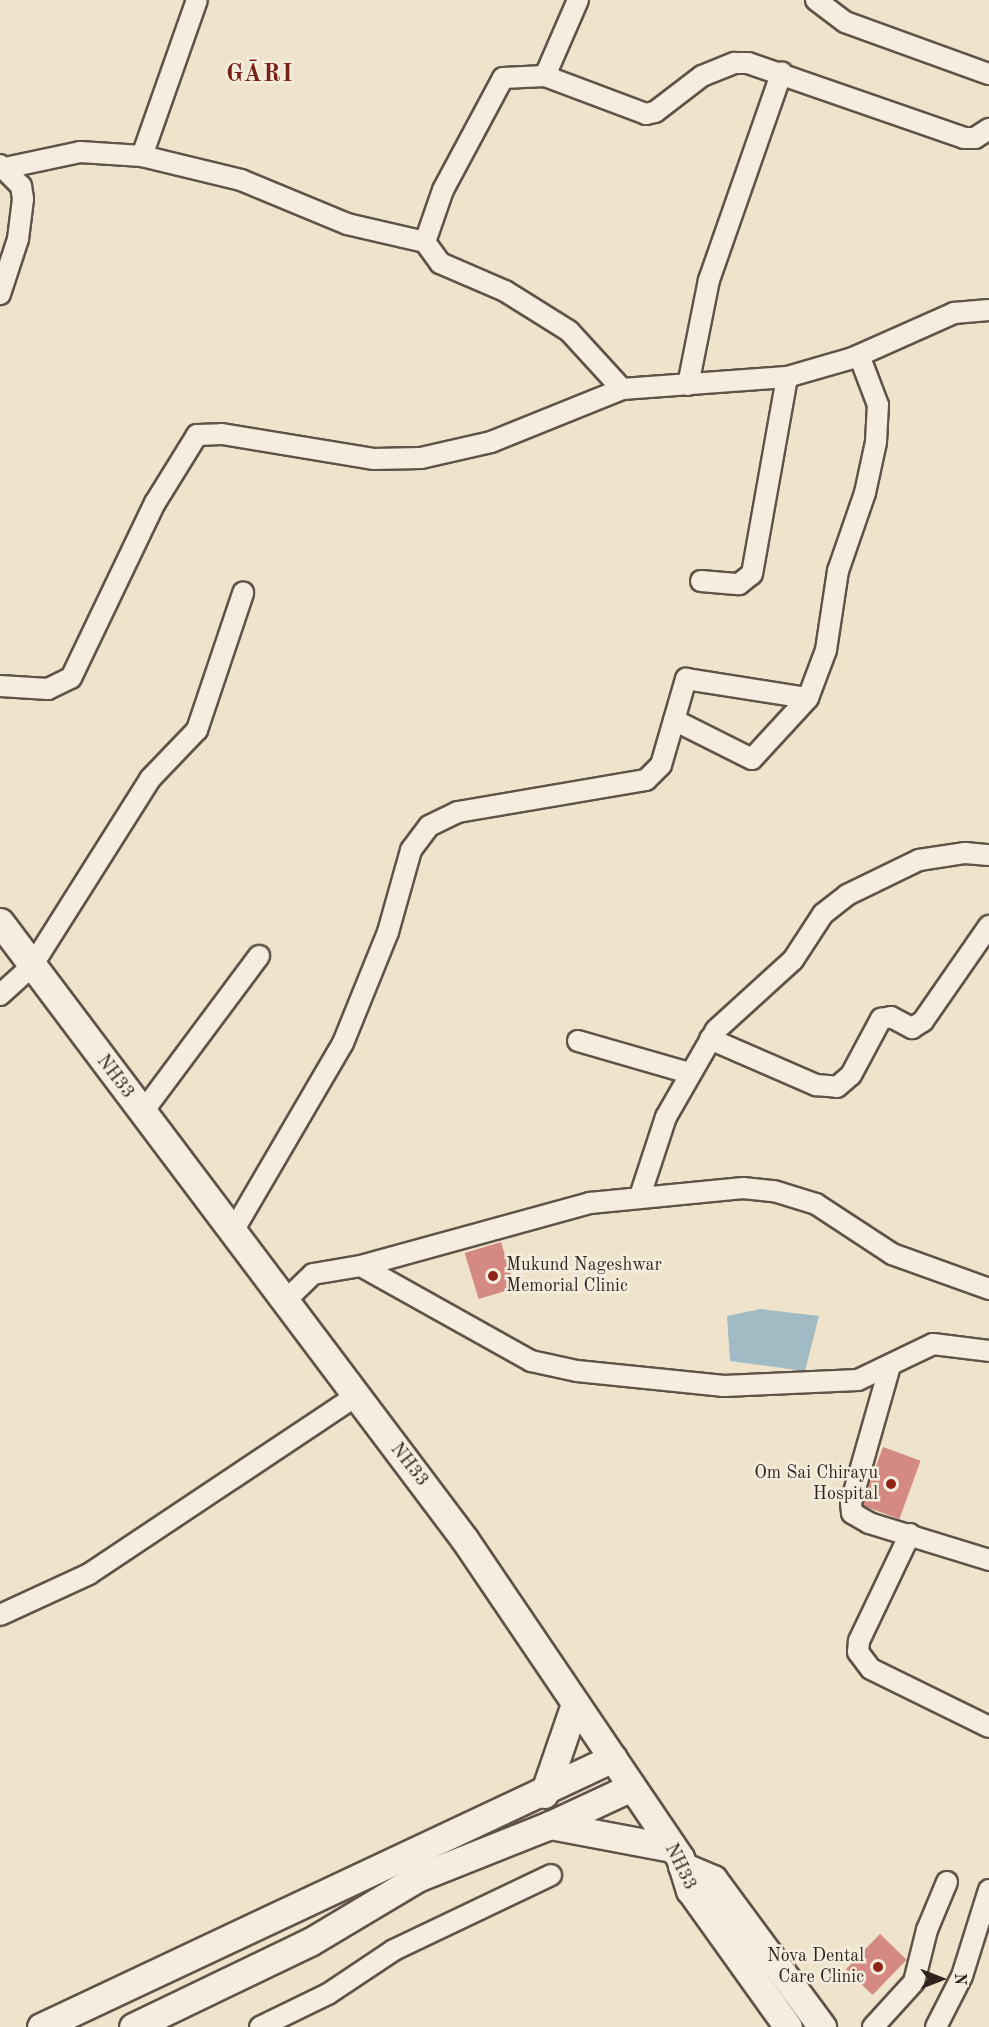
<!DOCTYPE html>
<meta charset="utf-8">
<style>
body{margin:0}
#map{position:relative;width:989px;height:2027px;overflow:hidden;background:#efe4cb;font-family:"Old Standard TT",serif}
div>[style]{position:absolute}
.water>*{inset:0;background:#a0bbc3}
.building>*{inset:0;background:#d48982;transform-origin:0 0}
.roads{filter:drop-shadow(2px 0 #605347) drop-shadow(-2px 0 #605347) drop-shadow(0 2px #605347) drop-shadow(0 -2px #605347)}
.street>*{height:20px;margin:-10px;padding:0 10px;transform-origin:10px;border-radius:10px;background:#f5eddd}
.secondary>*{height:27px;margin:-13.5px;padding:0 13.5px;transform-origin:13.5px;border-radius:13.5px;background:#f5eddd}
.dots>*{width:16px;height:16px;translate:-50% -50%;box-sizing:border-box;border:3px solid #f5eddd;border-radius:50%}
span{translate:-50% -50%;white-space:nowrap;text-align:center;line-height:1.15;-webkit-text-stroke:5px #f5eddd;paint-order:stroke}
.street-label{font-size:18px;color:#30231b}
.poi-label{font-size:18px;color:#30231b}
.left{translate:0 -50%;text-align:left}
.right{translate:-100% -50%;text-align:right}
.district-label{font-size:24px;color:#7a1f14;font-weight:700;letter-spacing:1.5px}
.north{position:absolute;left:911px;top:1949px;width:60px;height:60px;-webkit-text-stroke:4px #f5eddd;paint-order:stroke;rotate:90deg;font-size:16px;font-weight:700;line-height:24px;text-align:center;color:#30231b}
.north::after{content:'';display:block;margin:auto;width:21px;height:27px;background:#30231b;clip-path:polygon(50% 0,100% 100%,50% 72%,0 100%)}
</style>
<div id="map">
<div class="water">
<div style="clip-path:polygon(760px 1309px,819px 1316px,805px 1371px,730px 1361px,727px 1316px)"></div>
</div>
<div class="building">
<div style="left:501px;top:1242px;width:48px;height:38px;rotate:73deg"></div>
<div style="left:883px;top:1447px;width:40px;height:62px;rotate:20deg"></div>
<div style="left:880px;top:1934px;width:37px;height:49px;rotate:44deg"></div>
</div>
<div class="roads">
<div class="street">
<div style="left:578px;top:0;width:83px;rotate:113.5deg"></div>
<div style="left:545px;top:76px;width:42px;rotate:177.3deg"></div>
<div style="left:503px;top:78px;width:127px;rotate:118.2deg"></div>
<div style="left:443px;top:190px;width:55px;rotate:109.1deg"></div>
<div style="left:425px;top:242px;width:26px;rotate:54deg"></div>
<div style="left:440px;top:263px;width:71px;rotate:23.3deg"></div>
<div style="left:505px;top:291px;width:75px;rotate:32deg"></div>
<div style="left:569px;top:331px;width:79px;rotate:47.6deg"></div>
<div style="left:816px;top:0;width:36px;rotate:37deg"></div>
<div style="left:845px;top:22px;width:153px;rotate:19.9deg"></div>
<div style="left:545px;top:76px;width:108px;rotate:20.6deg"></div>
<div style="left:646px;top:114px;width:9px;rotate:-13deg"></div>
<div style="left:655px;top:112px;width:59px;rotate:-37.5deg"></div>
<div style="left:702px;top:76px;width:35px;rotate:-22deg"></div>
<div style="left:735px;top:63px;width:13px"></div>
<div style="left:748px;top:63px;width:229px;rotate:19.1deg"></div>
<div style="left:964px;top:138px;width:11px"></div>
<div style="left:975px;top:138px;width:17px;rotate:-33deg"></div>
<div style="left:142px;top:156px;width:165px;rotate:-70.6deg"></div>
<div style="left:0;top:165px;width:30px;rotate:45deg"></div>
<div style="left:21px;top:186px;width:13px;rotate:81deg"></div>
<div style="left:23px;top:199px;width:40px;rotate:97.1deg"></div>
<div style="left:18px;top:239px;width:58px;rotate:108.1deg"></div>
<div style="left:5px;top:168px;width:77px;rotate:-12deg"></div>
<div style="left:80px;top:152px;width:62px;rotate:3.7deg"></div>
<div style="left:142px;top:156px;width:102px;rotate:13.6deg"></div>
<div style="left:241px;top:180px;width:115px;rotate:22.5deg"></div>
<div style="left:347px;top:224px;width:80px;rotate:13deg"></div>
<div style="left:688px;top:385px;width:107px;rotate:-78.7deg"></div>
<div style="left:709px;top:280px;width:220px;rotate:-70.7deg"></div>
<div style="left:701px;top:581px;width:38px;rotate:5deg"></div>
<div style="left:739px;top:584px;width:16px;rotate:-38deg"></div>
<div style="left:752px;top:574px;width:200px;rotate:-79.9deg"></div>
<div style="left:0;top:686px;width:48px;rotate:3.6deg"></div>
<div style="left:48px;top:689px;width:25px;rotate:-26deg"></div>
<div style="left:71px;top:678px;width:194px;rotate:-64.4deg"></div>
<div style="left:155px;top:503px;width:80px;rotate:-58.3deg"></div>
<div style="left:197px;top:435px;width:25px;rotate:-2deg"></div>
<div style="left:222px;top:434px;width:153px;rotate:9.4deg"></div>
<div style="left:373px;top:459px;width:48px;rotate:-1.2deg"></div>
<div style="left:421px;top:458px;width:72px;rotate:-12.9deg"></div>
<div style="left:491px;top:442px;width:141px;rotate:-22deg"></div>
<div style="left:622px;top:389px;width:165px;rotate:-4.2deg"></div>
<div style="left:787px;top:377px;width:69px;rotate:-16.1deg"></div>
<div style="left:853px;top:358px;width:111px;rotate:-24deg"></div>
<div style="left:954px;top:313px;width:35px;rotate:-5deg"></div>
<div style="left:674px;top:720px;width:87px;rotate:26.6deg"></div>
<div style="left:752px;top:759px;width:83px;rotate:-47.4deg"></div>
<div style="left:808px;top:698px;width:51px;rotate:-69.4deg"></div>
<div style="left:826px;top:650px;width:80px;rotate:-81.4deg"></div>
<div style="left:838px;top:571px;width:83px;rotate:-70.9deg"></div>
<div style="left:865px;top:493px;width:52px;rotate:-77.8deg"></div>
<div style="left:876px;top:442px;width:37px;rotate:-87deg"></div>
<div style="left:878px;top:405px;width:53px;rotate:-110.8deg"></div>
<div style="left:0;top:995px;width:43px;rotate:-42.2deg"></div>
<div style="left:32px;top:966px;width:221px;rotate:-57.7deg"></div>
<div style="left:150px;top:779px;width:68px;rotate:-46.2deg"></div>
<div style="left:197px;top:730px;width:145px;rotate:-71.4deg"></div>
<div style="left:710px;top:1039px;width:116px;rotate:23.5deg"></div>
<div style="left:816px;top:1085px;width:21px;rotate:5deg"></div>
<div style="left:837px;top:1087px;width:18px;rotate:-41deg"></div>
<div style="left:851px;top:1075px;width:64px;rotate:-61.8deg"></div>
<div style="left:881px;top:1019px;width:10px;rotate:-11deg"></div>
<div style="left:891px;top:1017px;width:24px;rotate:28deg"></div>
<div style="left:912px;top:1028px;width:13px;rotate:-32deg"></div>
<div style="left:923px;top:1021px;width:116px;rotate:-55.2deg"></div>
<div style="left:578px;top:1041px;width:116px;rotate:16.1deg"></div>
<div style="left:142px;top:1113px;width:196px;rotate:-53.3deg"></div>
<div style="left:640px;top:1196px;width:83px;rotate:-71.8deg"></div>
<div style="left:666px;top:1117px;width:100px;rotate:-60.1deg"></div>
<div style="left:716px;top:1030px;width:104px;rotate:-42.3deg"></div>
<div style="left:793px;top:960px;width:55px;rotate:-56.9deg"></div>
<div style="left:823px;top:914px;width:31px;rotate:-38deg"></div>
<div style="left:847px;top:895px;width:80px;rotate:-25.9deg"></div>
<div style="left:919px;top:860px;width:47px;rotate:-8.7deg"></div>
<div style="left:965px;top:853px;width:24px;rotate:5deg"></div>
<div style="left:232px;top:1233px;width:220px;rotate:-59.7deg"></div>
<div style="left:343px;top:1043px;width:120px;rotate:-67.9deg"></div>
<div style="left:388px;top:932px;width:85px;rotate:-74.3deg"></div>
<div style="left:411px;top:850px;width:30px;rotate:-53deg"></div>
<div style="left:429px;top:826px;width:32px;rotate:-26deg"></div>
<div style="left:458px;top:812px;width:191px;rotate:-9.7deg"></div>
<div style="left:646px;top:780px;width:21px;rotate:-45deg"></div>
<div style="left:661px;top:765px;width:90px;rotate:-73.8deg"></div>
<div style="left:686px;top:679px;width:123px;rotate:8.9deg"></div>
<div style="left:361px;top:1266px;width:238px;rotate:-15.4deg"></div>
<div style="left:590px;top:1203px;width:154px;rotate:-5.6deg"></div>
<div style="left:743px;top:1188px;width:31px;rotate:6deg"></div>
<div style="left:774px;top:1191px;width:44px;rotate:17.2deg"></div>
<div style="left:816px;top:1204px;width:91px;rotate:33.3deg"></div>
<div style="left:892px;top:1254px;width:103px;rotate:19.8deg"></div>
<div style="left:285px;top:1301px;width:39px;rotate:-44deg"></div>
<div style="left:313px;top:1274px;width:49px;rotate:-9.5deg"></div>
<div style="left:361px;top:1266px;width:195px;rotate:29.2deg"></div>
<div style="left:531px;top:1361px;width:47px;rotate:12.3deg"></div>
<div style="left:577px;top:1371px;width:148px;rotate:5.8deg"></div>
<div style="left:724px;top:1386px;width:134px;rotate:-2.6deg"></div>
<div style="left:858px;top:1380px;width:83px;rotate:-25.6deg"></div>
<div style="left:933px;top:1344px;width:56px;rotate:7.1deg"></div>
<div style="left:890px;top:1366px;width:142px;rotate:105.9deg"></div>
<div style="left:851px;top:1503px;width:10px;rotate:84deg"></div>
<div style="left:852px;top:1513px;width:20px;rotate:30deg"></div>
<div style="left:869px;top:1523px;width:126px;rotate:17.1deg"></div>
<div style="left:910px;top:1534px;width:119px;rotate:115.5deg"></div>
<div style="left:859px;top:1641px;width:11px;rotate:95deg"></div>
<div style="left:858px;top:1652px;width:21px;rotate:53deg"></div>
<div style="left:871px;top:1669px;width:131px;rotate:26.2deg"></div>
<div style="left:0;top:1615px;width:98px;rotate:-24.7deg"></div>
<div style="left:89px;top:1574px;width:321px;rotate:-33.7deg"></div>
<div style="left:260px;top:2027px;width:76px;rotate:-25.9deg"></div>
<div style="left:328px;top:1994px;width:79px;rotate:-33.7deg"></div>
<div style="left:394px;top:1950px;width:174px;rotate:-25.5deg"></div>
<div style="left:873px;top:2027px;width:61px;rotate:-47.7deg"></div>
<div style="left:914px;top:1982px;width:54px;rotate:-76deg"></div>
<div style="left:927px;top:1930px;width:52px;rotate:-67.4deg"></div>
<div style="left:936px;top:2027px;width:57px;rotate:-63deg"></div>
<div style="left:962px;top:1976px;width:90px;rotate:-72.6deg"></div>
</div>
<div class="secondary">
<div style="left:0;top:922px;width:773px;rotate:53.04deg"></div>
<div style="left:465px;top:1540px;width:384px;rotate:55.9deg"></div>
<div style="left:680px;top:1858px;width:34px;rotate:73deg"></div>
<div style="left:690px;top:1890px;width:168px;rotate:54.4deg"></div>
<div style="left:544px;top:1794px;width:95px;rotate:-71deg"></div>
<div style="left:550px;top:1825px;width:124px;rotate:10.7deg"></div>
<div style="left:682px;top:1866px;width:34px;rotate:23deg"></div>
<div style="left:713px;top:1879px;width:184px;rotate:53.6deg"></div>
<div style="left:41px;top:2027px;width:632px;rotate:-25.19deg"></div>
<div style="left:133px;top:2027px;width:196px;rotate:-25.7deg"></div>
<div style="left:310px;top:1942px;width:125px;rotate:-30.9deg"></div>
<div style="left:417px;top:1878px;width:143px;rotate:-21.7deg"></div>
<div style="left:550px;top:1825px;width:90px;rotate:-24.9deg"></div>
</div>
</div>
<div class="dots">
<div style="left:493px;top:1276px;background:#8f2418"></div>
<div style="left:891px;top:1484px;background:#8f2418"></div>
<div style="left:878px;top:1967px;background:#8f2418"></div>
</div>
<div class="street-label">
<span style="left:115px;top:1077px;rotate:53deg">NH33</span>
<span style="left:409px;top:1465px;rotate:52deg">NH33</span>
<span style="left:680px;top:1867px;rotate:64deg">NH33</span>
</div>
<div class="poi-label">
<span class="left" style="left:506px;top:1276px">Mukund Nageshwar<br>Memorial Clinic</span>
<span class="right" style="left:878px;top:1484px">Om Sai Chirayu<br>Hospital</span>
<span class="right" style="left:864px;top:1967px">Nova Dental<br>Care Clinic</span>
</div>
<div class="district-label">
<span style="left:260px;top:76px">GĀRI</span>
</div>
<div class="north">N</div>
</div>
